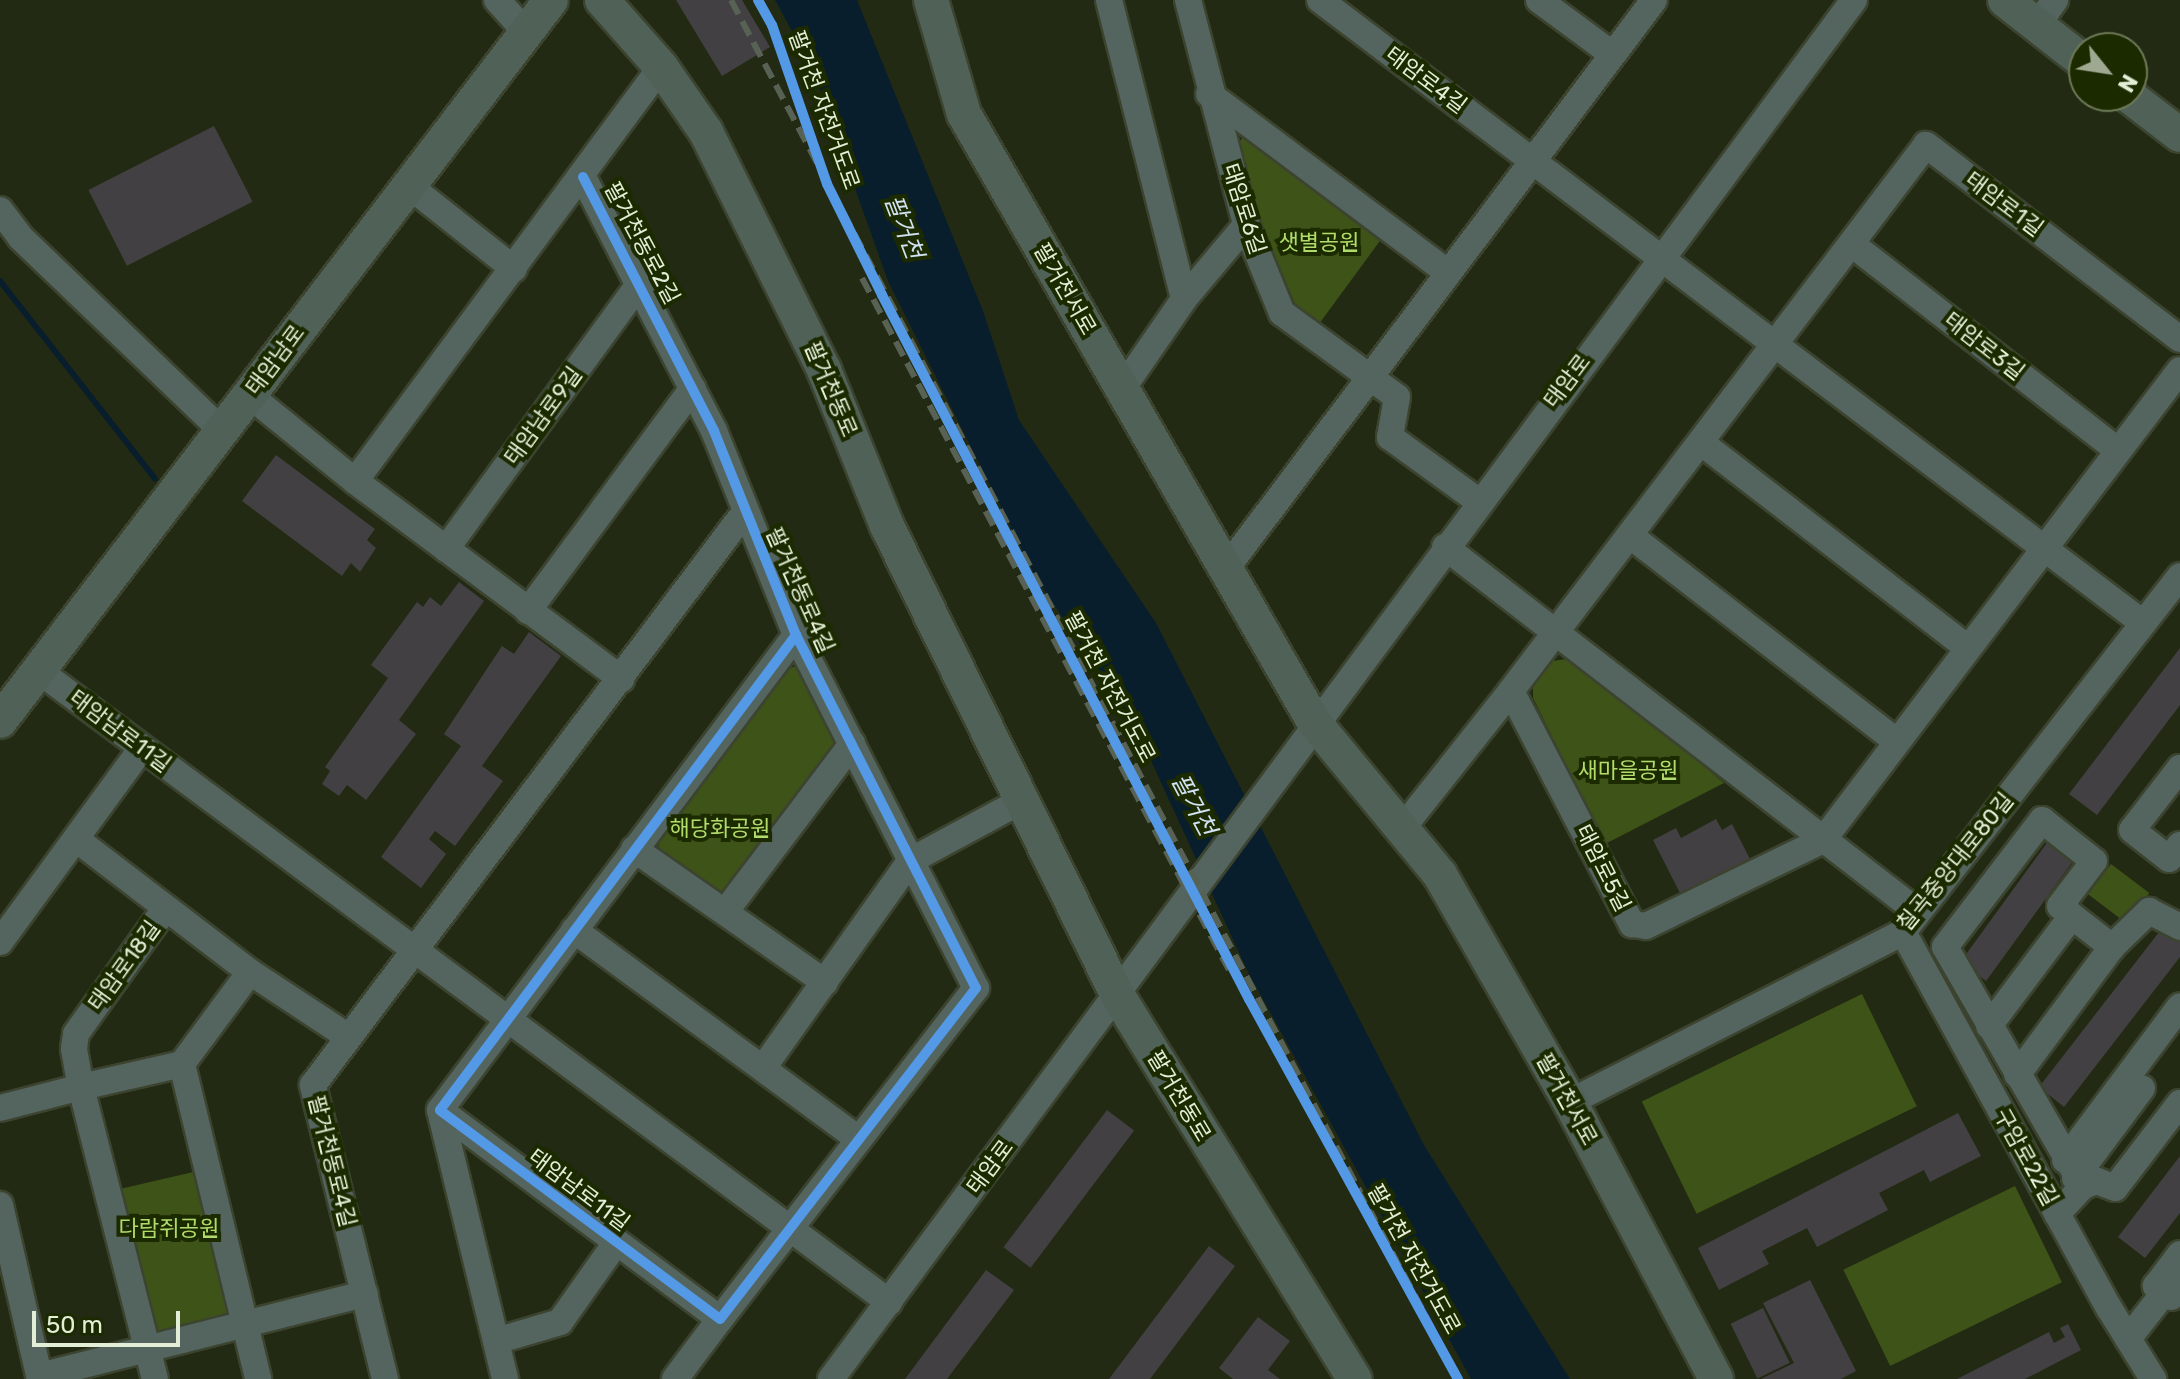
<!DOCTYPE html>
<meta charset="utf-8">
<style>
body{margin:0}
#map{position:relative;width:2180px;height:1379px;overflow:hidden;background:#222a13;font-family:Rubik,"Noto Sans KR",sans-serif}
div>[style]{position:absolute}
.green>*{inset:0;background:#3e5317;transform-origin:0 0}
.water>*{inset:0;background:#091e2d}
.stream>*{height:6px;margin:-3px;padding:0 3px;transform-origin:3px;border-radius:3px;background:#091e2d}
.building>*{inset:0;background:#424042;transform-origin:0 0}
.roads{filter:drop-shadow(2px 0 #3c4430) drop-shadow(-2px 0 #3c4430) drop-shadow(0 2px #3c4430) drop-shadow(0 -2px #3c4430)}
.minor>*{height:26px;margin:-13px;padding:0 13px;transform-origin:13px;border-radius:13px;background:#54645f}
.major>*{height:34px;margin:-17px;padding:0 17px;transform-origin:17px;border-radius:17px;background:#506258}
.rail>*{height:6px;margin-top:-3px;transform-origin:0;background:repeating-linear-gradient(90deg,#576154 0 16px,transparent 0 24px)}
.cycleway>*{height:10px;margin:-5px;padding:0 5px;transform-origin:5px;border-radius:5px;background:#5399e6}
span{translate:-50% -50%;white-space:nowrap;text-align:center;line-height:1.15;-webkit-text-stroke:8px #1c2a00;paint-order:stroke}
.street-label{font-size:22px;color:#e3eed6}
.park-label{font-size:22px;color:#b1dc6b}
.water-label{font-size:24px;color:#d1e3f3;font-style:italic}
.north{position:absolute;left:2068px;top:32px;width:80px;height:80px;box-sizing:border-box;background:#1c2a00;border:2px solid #6c7856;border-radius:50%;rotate:120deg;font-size:22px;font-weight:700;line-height:32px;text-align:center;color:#e3eed6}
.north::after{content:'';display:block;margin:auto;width:28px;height:36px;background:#9fa992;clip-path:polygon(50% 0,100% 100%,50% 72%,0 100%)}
.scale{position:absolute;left:32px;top:1311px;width:148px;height:36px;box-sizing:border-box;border:4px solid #e3eed6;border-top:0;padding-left:10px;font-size:24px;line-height:28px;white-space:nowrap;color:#e3eed6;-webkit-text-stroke:6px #1c2a00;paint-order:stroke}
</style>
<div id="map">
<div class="green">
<div style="clip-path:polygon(1249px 131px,1385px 234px,1319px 324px,1298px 311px,1264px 230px,1235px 146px)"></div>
<div style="clip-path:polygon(1574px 658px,1724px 783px,1605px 844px,1533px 698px,1533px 681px,1552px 661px)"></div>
<div style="clip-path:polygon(798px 666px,838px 734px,834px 751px,736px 887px,714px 895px,659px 856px,658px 835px,778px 670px)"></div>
<div style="left:2111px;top:864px;width:48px;height:38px;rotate:37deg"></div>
<div style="left:1862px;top:994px;width:125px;height:245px;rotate:64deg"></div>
<div style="left:202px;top:1170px;width:152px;height:91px;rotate:77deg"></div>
<div style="left:2015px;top:1186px;width:107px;height:191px;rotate:64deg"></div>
</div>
<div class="water">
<div style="clip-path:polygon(775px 0,857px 0,983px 311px,1019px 420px,1156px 623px,1424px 1145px,1570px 1379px,1471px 1379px,1247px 970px,1137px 730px,1037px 579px,888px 281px,812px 68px)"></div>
</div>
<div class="stream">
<div style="left:0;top:281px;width:251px;rotate:51.9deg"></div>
</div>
<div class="building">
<div style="clip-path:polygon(676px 0,742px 0,770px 47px,722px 76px)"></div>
<div style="left:214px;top:126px;width:85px;height:141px;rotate:63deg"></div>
<div style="clip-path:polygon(276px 455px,375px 529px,367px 540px,376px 548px,360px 572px,351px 563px,342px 576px,242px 501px)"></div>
<div style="clip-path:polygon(459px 582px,484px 601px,399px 720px,416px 734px,366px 800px,347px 785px,339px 796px,322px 784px,330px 771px,325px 767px,388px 678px,371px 665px,417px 602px,423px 607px,430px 597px,441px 606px)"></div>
<div style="clip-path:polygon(529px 632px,561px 656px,482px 766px,503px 781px,455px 846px,435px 831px,429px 839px,446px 854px,421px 888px,381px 857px,461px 746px,444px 734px,502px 646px,514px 654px)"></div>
<div style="clip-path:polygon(2180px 648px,2180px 705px,2097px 815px,2069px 794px)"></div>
<div style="clip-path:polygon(1716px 819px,1722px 830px,1732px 824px,1751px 861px,1682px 897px,1653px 840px,1676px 828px,1681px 838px)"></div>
<div style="left:2049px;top:840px;width:32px;height:151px;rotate:36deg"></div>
<div style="clip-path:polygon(2163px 927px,2180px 940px,2180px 957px,2064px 1107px,2039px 1087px)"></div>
<div style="left:1107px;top:1110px;width:34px;height:172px;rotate:37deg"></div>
<div style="clip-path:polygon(1958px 1113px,1981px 1156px,1930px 1182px,1924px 1170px,1879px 1193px,1888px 1210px,1817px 1247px,1807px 1228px,1762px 1251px,1769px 1264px,1719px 1290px,1698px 1248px)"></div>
<div style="clip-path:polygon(2180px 1156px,2180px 1213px,2145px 1258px,2118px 1237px)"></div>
<div style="clip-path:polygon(1209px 1246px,1235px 1266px,1150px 1379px,1109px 1379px)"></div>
<div style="clip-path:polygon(986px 1270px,1014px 1290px,947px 1379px,905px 1379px)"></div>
<div style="clip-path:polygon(1810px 1280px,1856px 1371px,1841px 1379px,1761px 1379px,1794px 1363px,1763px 1303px)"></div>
<div style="left:1763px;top:1308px;width:61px;height:36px;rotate:64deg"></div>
<div style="clip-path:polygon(1258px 1317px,1290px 1341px,1268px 1370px,1280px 1379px,1233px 1379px,1219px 1368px)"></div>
<div style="clip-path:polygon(2068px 1324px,2081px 1350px,2025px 1379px,1957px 1379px,2049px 1332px,2054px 1343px,2065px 1337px,2060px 1328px)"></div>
</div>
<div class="roads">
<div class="minor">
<div style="left:497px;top:0;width:42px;rotate:47.9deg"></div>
<div style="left:1109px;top:0;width:308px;rotate:75.9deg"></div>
<div style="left:1188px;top:0;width:232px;rotate:75.5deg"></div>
<div style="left:1246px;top:225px;width:95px;rotate:67.8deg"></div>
<div style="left:1282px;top:313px;width:142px;rotate:36.1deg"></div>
<div style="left:1397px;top:397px;width:41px;rotate:99.9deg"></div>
<div style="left:1390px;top:437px;width:109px;rotate:36deg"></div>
<div style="left:1320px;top:0;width:1032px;rotate:37.13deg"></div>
<div style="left:1539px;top:0;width:91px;rotate:36.5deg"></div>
<div style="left:2037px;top:25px;width:31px;rotate:-54deg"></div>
<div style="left:1209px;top:94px;width:297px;rotate:36.8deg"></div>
<div style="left:583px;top:177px;width:286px;rotate:62.7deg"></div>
<div style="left:714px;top:431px;width:220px;rotate:68.1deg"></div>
<div style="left:796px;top:635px;width:396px;rotate:63deg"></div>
<div style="left:976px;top:988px;width:418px;rotate:127.7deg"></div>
<div style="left:720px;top:1319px;width:349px;rotate:-143.3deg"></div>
<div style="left:440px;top:1110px;width:594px;rotate:-53.15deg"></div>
<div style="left:408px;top:185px;width:135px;rotate:38.4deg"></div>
<div style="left:0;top:210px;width:34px;rotate:53deg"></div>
<div style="left:20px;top:237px;width:279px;rotate:43.8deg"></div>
<div style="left:1853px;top:245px;width:334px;rotate:37.8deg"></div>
<div style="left:2180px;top:339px;width:320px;rotate:-142.6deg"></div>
<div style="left:1926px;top:145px;width:686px;rotate:127.24deg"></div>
<div style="left:1511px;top:691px;width:263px;rotate:62.6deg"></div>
<div style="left:1632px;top:924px;width:14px;rotate:8deg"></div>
<div style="left:1646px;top:926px;width:197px;rotate:-25.9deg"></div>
<div style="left:1823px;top:840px;width:590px;rotate:-52.78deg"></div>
<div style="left:1122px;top:389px;width:109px;rotate:-55.4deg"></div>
<div style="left:1184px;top:299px;width:97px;rotate:-50deg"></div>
<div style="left:248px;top:394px;width:138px;rotate:39.1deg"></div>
<div style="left:355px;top:481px;width:332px;rotate:36.6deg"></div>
<div style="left:1703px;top:444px;width:333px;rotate:37.6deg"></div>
<div style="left:355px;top:481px;width:515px;rotate:-53.53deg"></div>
<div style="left:1632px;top:537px;width:334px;rotate:37.7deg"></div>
<div style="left:1445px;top:547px;width:597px;rotate:37.66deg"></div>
<div style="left:446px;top:549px;width:331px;rotate:-53.9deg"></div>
<div style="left:1228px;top:566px;width:708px;rotate:-53.03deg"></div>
<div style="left:528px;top:611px;width:277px;rotate:-53.5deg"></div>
<div style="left:39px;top:671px;width:1059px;rotate:36.59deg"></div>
<div style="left:2180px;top:768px;width:78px;rotate:127.7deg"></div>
<div style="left:2132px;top:830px;width:47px;rotate:38.1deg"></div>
<div style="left:2169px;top:859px;width:18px;rotate:-52deg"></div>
<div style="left:1404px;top:826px;width:172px;rotate:-51.6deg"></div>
<div style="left:76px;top:839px;width:219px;rotate:37.4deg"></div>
<div style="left:250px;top:972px;width:116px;rotate:33.4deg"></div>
<div style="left:634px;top:849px;width:233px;rotate:34.9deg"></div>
<div style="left:165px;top:909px;width:153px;rotate:125.5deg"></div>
<div style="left:76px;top:1034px;width:15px;rotate:98deg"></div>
<div style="left:74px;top:1049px;width:39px;rotate:80deg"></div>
<div style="left:81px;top:1087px;width:104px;rotate:-12.8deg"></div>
<div style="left:725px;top:912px;width:211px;rotate:-52.9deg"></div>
<div style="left:574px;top:930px;width:353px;rotate:36.3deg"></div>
<div style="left:1903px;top:932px;width:429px;rotate:61.3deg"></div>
<div style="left:2109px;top:1308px;width:84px;rotate:58.2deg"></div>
<div style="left:0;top:942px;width:240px;rotate:-53.8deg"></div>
<div style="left:2112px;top:947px;width:52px;rotate:-44.2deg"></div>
<div style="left:2149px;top:911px;width:35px;rotate:27deg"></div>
<div style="left:250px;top:972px;width:114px;rotate:126.5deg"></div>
<div style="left:182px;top:1064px;width:324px;rotate:76.4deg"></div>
<div style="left:1989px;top:1026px;width:138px;rotate:-53deg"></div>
<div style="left:2072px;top:916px;width:51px;rotate:37.8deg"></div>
<div style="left:2112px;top:947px;width:159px;rotate:126.6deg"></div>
<div style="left:763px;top:1068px;width:254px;rotate:-54.6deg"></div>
<div style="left:910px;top:861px;width:124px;rotate:-28.4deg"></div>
<div style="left:1570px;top:1102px;width:374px;rotate:-27deg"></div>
<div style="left:1903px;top:932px;width:451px;rotate:-52.1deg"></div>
<div style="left:0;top:1108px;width:84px;rotate:-14.5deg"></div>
<div style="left:81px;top:1087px;width:301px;rotate:75.8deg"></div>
<div style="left:440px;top:1110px;width:277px;rotate:76.4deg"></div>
<div style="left:2065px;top:1160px;width:192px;rotate:-53.2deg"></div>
<div style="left:2075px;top:1178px;width:112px;rotate:-53.3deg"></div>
<div style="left:2083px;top:1186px;width:15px;rotate:-20deg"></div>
<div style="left:2097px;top:1181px;width:19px;rotate:21deg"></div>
<div style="left:2115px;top:1188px;width:107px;rotate:-52.6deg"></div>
<div style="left:0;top:1205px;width:179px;rotate:77.1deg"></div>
<div style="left:2057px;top:1214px;width:38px;rotate:-47deg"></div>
<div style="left:2083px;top:1186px;width:276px;rotate:-120deg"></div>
<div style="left:1945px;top:947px;width:160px;rotate:-52.6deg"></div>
<div style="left:2042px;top:820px;width:66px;rotate:38.3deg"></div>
<div style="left:2094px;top:861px;width:56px;rotate:127.1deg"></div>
<div style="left:2060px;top:906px;width:16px;rotate:40deg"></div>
<div style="left:2171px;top:1297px;width:19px;rotate:-144deg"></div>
<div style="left:2156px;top:1286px;width:40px;rotate:-53deg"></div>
<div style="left:2128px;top:1339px;width:58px;rotate:-52deg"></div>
<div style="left:2164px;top:1293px;width:17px;rotate:-24deg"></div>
<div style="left:496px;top:1341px;width:67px;rotate:-16.5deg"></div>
<div style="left:560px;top:1322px;width:97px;rotate:-54.7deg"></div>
<div style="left:40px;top:1376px;width:335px;rotate:-14.2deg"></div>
<div style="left:385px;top:1379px;width:303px;rotate:-103.8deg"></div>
<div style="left:313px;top:1085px;width:718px;rotate:-52.99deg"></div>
<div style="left:675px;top:1379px;width:75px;rotate:-53.1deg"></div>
<div style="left:831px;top:1379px;width:1717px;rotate:-53.43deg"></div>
</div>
<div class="major">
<div style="left:602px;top:0;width:89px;rotate:48.6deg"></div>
<div style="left:661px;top:67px;width:79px;rotate:55.3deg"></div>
<div style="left:706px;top:132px;width:266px;rotate:63.6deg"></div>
<div style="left:824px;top:370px;width:168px;rotate:68deg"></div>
<div style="left:887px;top:526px;width:524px;rotate:63.83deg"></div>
<div style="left:1118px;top:996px;width:450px;rotate:58.3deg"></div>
<div style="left:931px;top:0;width:119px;rotate:73.9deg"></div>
<div style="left:964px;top:114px;width:702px;rotate:60.07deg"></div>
<div style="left:1314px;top:722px;width:198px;rotate:50.5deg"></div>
<div style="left:1440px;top:875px;width:262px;rotate:60.2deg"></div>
<div style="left:1570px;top:1102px;width:313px;rotate:62.2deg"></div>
<div style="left:2005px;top:0;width:100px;rotate:38.1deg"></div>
<div style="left:2129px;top:96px;width:64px;rotate:37.4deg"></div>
<div style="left:0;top:721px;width:907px;rotate:-52.61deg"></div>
</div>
</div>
<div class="rail">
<div style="left:731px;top:0;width:1559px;rotate:62.17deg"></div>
<div style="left:862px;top:278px;width:783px;rotate:62.06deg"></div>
</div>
<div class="cycleway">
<div style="left:758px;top:0;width:29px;rotate:61deg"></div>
<div style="left:772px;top:25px;width:168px;rotate:70.9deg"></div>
<div style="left:827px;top:184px;width:124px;rotate:63.6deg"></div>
<div style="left:882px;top:295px;width:794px;rotate:62.47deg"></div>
<div style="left:1249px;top:999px;width:434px;rotate:61.2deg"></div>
<div style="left:583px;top:177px;width:286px;rotate:62.7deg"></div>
<div style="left:714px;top:431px;width:220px;rotate:68.1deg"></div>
<div style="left:796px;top:635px;width:396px;rotate:63deg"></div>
<div style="left:976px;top:988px;width:418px;rotate:127.7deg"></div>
<div style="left:720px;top:1319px;width:349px;rotate:-143.3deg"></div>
<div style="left:440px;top:1110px;width:594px;rotate:-53.15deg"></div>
</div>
<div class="street-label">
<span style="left:1426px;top:80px;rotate:37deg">태암로4길</span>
<span style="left:824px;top:110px;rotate:70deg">팔거천 자전거도로</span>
<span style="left:2004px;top:204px;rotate:37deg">태암로1길</span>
<span style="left:1244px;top:209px;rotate:72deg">태암로6길</span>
<span style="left:642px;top:243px;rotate:62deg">팔거천동로2길</span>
<span style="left:1065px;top:289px;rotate:60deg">팔거천서로</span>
<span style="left:1984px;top:346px;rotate:38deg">태암로3길</span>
<span style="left:275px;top:360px;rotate:-53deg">태암남로</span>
<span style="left:1567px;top:381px;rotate:-53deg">태암로</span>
<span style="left:831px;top:389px;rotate:67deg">팔거천동로</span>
<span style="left:543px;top:416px;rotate:-54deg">태암남로9길</span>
<span style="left:800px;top:590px;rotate:66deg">팔거천동로4길</span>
<span style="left:1110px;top:687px;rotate:62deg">팔거천 자전거도로</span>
<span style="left:120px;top:731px;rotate:37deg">태암남로11길</span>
<span style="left:1955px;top:862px;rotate:-51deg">칠곡중앙대로80길</span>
<span style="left:1603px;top:868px;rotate:63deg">태암로5길</span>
<span style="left:124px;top:966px;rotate:-54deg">태암로18길</span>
<span style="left:1179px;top:1096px;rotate:59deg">팔거천동로</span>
<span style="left:1567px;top:1099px;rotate:61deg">팔거천서로</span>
<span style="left:2026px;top:1157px;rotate:61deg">구암로22길</span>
<span style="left:332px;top:1161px;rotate:76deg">팔거천동로4길</span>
<span style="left:990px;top:1167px;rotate:-53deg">태암로</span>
<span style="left:579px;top:1190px;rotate:37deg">태암남로11길</span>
<span style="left:1414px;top:1259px;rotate:61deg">팔거천 자전거도로</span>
</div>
<div class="park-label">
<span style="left:1319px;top:243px">샛별공원</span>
<span style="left:1628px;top:771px">새마을공원</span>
<span style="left:720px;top:829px">해당화공원</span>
<span style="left:169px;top:1229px">다람쥐공원</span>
</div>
<div class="water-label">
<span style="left:903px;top:227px;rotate:69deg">팔거천</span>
<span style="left:1193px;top:805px;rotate:62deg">팔거천</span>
</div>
<div class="north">N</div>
<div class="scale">50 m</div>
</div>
